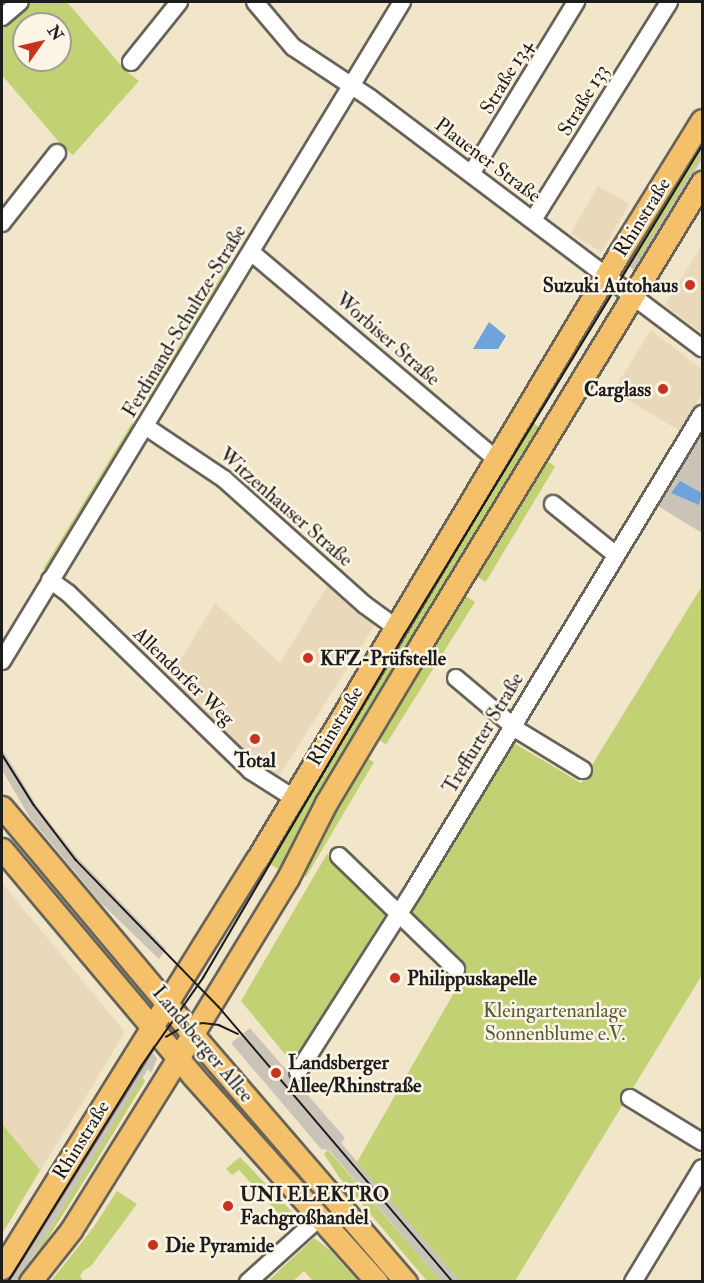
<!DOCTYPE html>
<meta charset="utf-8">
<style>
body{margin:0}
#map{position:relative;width:704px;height:1283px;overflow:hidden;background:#f2e6ca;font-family:"IM FELL Double Pica",serif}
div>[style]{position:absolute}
.built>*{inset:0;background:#ead8ba;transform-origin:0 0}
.industrial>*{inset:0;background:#cac3b8}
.green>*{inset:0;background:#c1d174;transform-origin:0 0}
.water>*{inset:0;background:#6ea2da}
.roads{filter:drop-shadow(2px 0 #676359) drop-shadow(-2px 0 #676359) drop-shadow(0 2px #676359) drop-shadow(0 -2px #676359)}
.minor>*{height:16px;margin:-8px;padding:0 8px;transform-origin:8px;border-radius:8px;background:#fff}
.major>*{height:21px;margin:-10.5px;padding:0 10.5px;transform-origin:10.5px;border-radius:10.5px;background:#f4c16a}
.tram>*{height:1.5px;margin:-0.75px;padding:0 0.75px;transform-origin:0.75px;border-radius:0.75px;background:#1c1c1c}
.dots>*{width:16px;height:16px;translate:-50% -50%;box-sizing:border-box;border:3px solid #fcf5e5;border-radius:50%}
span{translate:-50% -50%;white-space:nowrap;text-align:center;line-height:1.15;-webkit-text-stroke:5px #fcf5e5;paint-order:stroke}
.street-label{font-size:20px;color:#1c1c1c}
.poi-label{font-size:20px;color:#1c1c1c;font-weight:700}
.right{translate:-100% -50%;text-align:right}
.left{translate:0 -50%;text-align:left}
.park-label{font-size:20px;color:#565b3b}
.frame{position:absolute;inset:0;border:3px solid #1c1c1c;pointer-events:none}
.north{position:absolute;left:12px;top:12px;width:60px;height:60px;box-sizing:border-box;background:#fcf5e5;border:2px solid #a29e95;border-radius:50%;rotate:56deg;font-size:16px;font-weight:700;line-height:24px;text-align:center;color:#1c1c1c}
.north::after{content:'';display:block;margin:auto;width:21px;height:27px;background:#c8321e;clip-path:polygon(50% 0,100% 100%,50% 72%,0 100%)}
</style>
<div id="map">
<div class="built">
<div style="left:598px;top:186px;width:36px;height:55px;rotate:30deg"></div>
<div style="clip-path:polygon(700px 248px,702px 249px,702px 333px,665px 305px)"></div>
<div style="clip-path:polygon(651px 330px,702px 369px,702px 394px,680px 431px,613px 391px)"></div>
<div style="clip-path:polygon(329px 583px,375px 625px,279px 776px,269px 775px,262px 772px,168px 680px,215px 603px,280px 663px)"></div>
<div style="clip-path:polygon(2px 883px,125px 1032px,2px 1234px)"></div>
</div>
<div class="industrial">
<div style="clip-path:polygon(699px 147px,702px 149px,702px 159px,635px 271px,627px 265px,635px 253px,637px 255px,700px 156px,695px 152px)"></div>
<div style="clip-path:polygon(702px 434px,702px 533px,658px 506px)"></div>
<div style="clip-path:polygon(2px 749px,37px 806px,76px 856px,166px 949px,159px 959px,99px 901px,30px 818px,2px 770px)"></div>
<div style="clip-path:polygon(250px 1028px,345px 1138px,341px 1143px,460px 1281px,441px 1281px,329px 1150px,321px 1149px,231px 1043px)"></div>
<div style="clip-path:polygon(150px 1047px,157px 1059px,151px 1073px,148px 1069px,18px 1281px,5px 1282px)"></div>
</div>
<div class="green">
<div style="clip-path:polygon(evenodd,2px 2px,67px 2px,125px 70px,139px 81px,73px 155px,64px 148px,2px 75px,2px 2px,24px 24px,60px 24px,60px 60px,24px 60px,24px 24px)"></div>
<div style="clip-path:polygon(692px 149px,701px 156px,639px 258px,634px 253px,641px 242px,638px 240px)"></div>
<div style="clip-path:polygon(229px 263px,235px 267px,230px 270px,161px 381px,163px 386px,153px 400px,148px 397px)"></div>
<div style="clip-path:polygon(527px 419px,544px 430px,283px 872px,262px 859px)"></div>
<div style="clip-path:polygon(132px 423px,138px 427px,126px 445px,121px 446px,78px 516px,79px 522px,50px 570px,43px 569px)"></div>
<div style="left:545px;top:460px;width:12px;height:135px;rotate:31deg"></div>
<div style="clip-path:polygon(702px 586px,702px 975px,515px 1281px,460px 1281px,357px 1162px,467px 970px,409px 914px,514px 743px,581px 783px)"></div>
<div style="left:464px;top:595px;width:13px;height:168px;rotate:32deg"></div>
<div style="clip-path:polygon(364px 757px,374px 762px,306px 877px,302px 873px)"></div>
<div style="clip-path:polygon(327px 854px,386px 913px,294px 1065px,241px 1001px)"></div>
<div style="clip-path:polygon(142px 1077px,145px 1081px,94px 1165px,21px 1281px,18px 1282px)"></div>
<div style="clip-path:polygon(2px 1124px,40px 1170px,2px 1234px)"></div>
<div style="clip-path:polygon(328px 1150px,441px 1281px,427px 1281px,339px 1177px,324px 1154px)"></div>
<div style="clip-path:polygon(240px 1157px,295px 1215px,286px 1222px,239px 1170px,232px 1175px,226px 1169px)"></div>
<div style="clip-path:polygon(117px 1191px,137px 1204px,91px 1266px,83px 1271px,80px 1277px,84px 1281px,51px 1281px,93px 1228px)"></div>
<div style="clip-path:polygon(314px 1238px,330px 1250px,358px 1281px,313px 1281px,304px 1271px,293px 1281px,268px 1281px)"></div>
</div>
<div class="water">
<div style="clip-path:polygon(489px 322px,506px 336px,498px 349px,473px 349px)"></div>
<div style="clip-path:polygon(680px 481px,702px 493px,699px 505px,671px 493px)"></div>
</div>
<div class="roads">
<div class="minor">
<div style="left:255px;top:2px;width:59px;rotate:49.8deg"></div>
<div style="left:293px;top:47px;width:92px;rotate:33.5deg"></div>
<div style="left:370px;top:98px;width:416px;rotate:37deg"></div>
<div style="left:2px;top:17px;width:23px;rotate:-40deg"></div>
<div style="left:131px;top:62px;width:77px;rotate:-51.3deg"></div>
<div style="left:471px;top:174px;width:202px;rotate:-58.6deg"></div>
<div style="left:533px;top:220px;width:257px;rotate:-58deg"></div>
<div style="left:2px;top:223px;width:89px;rotate:-51.8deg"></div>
<div style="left:251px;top:252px;width:322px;rotate:40.2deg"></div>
<div style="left:145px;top:426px;width:95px;rotate:33.9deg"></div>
<div style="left:224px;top:479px;width:189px;rotate:41.8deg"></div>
<div style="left:365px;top:605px;width:37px;rotate:36deg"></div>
<div style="left:553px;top:504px;width:81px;rotate:39deg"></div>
<div style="left:50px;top:580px;width:22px;rotate:36deg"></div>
<div style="left:68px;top:593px;width:255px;rotate:44.2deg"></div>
<div style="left:251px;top:771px;width:49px;rotate:32.4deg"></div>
<div style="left:2px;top:661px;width:771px;rotate:-58.74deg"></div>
<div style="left:456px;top:678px;width:82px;rotate:40.1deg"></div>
<div style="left:519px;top:731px;width:75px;rotate:31.4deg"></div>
<div style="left:339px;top:856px;width:163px;rotate:44deg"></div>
<div style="left:298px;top:1072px;width:218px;rotate:-57.5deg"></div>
<div style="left:415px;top:888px;width:554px;rotate:-58.81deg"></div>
<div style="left:630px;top:1098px;width:84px;rotate:31.4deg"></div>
<div style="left:248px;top:1282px;width:96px;rotate:-42deg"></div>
<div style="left:633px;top:1282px;width:133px;rotate:-58.8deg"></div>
</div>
<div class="major">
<div style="left:2px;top:807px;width:291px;rotate:50deg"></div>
<div style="left:189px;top:1030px;width:333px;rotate:49.3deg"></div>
<div style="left:2px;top:849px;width:295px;rotate:49.9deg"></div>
<div style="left:192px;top:1075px;width:278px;rotate:48.2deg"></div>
<div style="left:2px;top:1268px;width:482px;rotate:-58.1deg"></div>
<div style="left:257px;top:859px;width:707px;rotate:-59.12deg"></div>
<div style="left:620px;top:252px;width:155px;rotate:-58.2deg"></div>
<div style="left:30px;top:1282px;width:66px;rotate:-51.7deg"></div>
<div style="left:71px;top:1230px;width:203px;rotate:-58.1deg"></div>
<div style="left:178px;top:1058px;width:211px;rotate:-58.6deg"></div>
<div style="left:288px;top:878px;width:84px;rotate:-63.1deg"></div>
<div style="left:326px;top:803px;width:185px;rotate:-59.1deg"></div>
<div style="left:421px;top:644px;width:541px;rotate:-58.69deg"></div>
</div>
</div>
<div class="tram">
<div style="left:2px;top:754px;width:60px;rotate:57.9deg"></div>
<div style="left:34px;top:805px;width:69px;rotate:52.6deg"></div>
<div style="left:76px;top:860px;width:205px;rotate:45.8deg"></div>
<div style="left:219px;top:1007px;width:361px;rotate:49.6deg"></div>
<div style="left:166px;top:1037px;width:22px;rotate:-30deg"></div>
<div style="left:185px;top:1026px;width:18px;rotate:-9deg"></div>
<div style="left:203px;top:1023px;width:16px;rotate:7deg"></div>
<div style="left:219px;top:1025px;width:21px;rotate:25deg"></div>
<div style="left:8px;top:1282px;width:251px;rotate:-58.3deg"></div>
<div style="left:140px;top:1068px;width:110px;rotate:-55deg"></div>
<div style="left:203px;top:978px;width:399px;rotate:-59.6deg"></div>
<div style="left:405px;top:634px;width:571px;rotate:-58.68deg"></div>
</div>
<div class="dots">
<div style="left:690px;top:285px;background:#c8321e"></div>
<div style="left:663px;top:389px;background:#c8321e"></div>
<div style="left:308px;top:658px;background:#c8321e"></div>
<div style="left:255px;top:739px;background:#c8321e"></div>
<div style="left:395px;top:978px;background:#c8321e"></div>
<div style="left:276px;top:1073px;background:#c8321e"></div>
<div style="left:228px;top:1206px;background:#c8321e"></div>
<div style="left:153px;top:1245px;background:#c8321e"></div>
</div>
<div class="street-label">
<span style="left:506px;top:77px;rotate:-59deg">Straße 134</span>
<span style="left:583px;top:100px;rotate:-59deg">Straße 133</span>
<span style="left:488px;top:160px;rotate:37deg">Plauener Straße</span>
<span style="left:642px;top:217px;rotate:-58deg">Rhinstraße</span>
<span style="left:184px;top:321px;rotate:-59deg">Ferdinand-Schultze-Straße</span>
<span style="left:388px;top:339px;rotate:41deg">Worbiser Straße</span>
<span style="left:286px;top:507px;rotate:41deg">Witzenhauser Straße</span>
<span style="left:184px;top:676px;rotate:44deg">Allendorfer Weg</span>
<span style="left:335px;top:726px;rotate:-59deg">Rhinstraße</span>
<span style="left:483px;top:733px;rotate:-59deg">Treffurter Straße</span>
<span style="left:203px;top:1044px;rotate:50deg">Landsberger Allee</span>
<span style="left:81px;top:1140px;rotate:-58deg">Rhinstraße</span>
</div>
<div class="poi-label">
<span class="right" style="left:678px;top:285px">Suzuki Autohaus</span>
<span class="right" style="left:651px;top:389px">Carglass</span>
<span class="left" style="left:320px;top:658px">KFZ-Prüfstelle</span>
<span style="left:255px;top:760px">Total</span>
<span class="left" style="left:407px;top:978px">Philippuskapelle</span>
<span class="left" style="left:288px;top:1074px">Landsberger<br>Allee/Rhinstraße</span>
<span class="left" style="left:240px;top:1206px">UNI ELEKTRO<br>Fachgroßhandel</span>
<span class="left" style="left:165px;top:1245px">Die Pyramide</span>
</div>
<div class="park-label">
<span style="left:555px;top:1022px">Kleingartenanlage<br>Sonnenblume e.V.</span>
</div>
<div class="frame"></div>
<div class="north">N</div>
</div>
